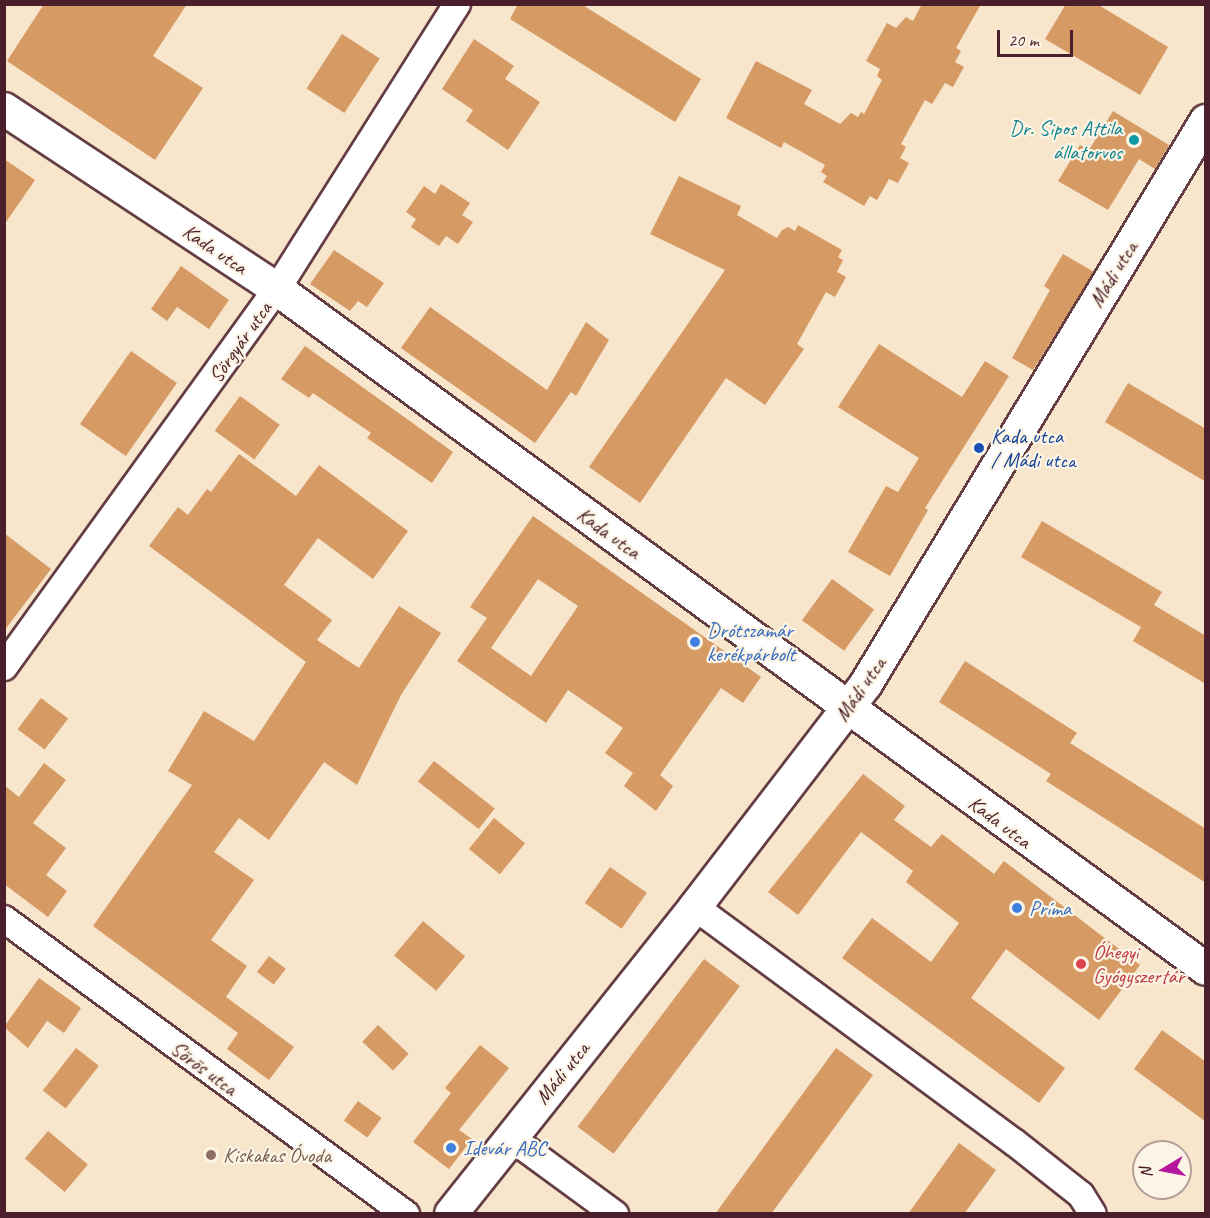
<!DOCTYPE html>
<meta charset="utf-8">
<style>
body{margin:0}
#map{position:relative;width:1210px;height:1218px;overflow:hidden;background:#f7e5cc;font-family:Caveat,sans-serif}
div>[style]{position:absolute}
.building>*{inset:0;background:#d69a64;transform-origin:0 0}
.roads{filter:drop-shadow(2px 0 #643d43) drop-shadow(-2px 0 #643d43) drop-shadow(0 2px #643d43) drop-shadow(0 -2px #643d43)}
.minor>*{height:26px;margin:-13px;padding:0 13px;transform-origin:13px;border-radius:13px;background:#fff}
.tertiary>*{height:32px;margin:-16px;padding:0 16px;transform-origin:16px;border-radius:16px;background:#fff}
.dots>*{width:16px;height:16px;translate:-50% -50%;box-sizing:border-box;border:3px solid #fcf5e5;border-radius:50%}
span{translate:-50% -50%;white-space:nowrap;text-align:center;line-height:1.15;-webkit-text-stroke:4.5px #fcf5e5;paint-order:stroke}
.culture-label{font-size:21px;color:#0d838f}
.right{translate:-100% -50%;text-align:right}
.street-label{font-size:21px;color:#4a1f2b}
.transit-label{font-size:21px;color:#164399}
.left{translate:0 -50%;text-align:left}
.shop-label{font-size:21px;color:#366cbe}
.health-label{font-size:21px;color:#be3a42}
.education-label{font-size:21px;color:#785e54}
.frame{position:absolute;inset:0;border:6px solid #4a1f2b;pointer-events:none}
.north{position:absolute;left:1132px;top:1140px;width:60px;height:60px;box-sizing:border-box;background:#fcf5e5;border:2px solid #b59f9b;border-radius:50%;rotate:260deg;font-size:16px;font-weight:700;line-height:24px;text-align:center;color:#4a1f2b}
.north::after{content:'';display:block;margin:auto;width:21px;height:27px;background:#b5179e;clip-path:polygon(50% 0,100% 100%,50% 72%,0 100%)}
.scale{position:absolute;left:997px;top:30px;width:76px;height:27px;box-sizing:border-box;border:3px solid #4a1f2b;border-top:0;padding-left:8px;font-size:18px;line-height:21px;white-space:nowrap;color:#4a1f2b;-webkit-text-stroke:4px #fcf5e5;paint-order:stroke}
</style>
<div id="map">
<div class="building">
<div style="clip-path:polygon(44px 4px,187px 4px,153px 56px,203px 88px,155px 160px,7px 61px)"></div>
<div style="clip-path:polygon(518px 4px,581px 4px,701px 79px,675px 122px,510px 19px)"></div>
<div style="clip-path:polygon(922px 4px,981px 4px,956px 48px,961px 51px,955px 62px,964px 67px,953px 87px,945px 83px,932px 104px,925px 100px,901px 144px,906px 147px,900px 158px,909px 163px,898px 183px,889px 179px,877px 200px,870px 196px,864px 206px,823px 182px,827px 176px,821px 172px,825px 165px,784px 142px,781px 148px,726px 118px,756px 61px,812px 90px,804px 104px,840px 124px,851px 113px,858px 117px,861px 112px,864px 114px,882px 80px,877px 76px,880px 69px,866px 61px,887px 23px,896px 28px,906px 17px,913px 21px)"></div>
<div style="clip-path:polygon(1066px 4px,1097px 4px,1168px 47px,1140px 95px,1045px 39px)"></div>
<div style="left:342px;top:34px;width:45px;height:65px;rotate:33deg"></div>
<div style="clip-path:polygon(474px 39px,514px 66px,505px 79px,540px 102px,508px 150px,466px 121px,473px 110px,442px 89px)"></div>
<div style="clip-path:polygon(1113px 111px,1169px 145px,1155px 169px,1139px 159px,1108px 210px,1058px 181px,1080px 145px,1089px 150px)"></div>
<div style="clip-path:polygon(4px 159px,35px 180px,4px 225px)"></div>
<div style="clip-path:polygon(679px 176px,741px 206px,737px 215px,777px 238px,782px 230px,788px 227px,795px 231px,798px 225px,842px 250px,838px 257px,843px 260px,837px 272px,846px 277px,835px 297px,826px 292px,797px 344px,804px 349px,765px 405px,726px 378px,640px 503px,589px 467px,725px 270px,650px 234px)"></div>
<div style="clip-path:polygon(441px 184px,470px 203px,462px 215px,473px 222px,458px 244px,446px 236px,439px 246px,411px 227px,416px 219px,406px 212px,424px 186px,435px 194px)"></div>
<div style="clip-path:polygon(334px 250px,384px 283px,367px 307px,358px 301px,350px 311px,310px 284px)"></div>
<div style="clip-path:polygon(1063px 254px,1094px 272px,1033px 370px,1012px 358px,1050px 290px,1044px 286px)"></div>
<div style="clip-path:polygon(181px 266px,229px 300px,209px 329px,177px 307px,167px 321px,151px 309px)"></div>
<div style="clip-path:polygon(430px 307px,547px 390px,586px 322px,609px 340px,576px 396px,571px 392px,535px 443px,401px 348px)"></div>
<div style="clip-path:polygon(879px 344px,962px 397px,985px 361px,1009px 376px,925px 508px,928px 510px,890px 576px,848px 552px,886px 486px,898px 492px,919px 458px,838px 407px)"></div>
<div style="clip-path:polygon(305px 346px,453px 452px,432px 483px,367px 438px,371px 433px,313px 393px,309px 398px,281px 379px)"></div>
<div style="left:131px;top:351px;width:56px;height:89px;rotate:35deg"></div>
<div style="clip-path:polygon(1128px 383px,1206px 429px,1206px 482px,1105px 422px)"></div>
<div style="left:240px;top:396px;width:49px;height:43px;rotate:36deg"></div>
<div style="clip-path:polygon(239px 454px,296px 496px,319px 465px,408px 531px,373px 579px,318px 538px,284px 585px,332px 620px,317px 640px,359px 668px,399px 606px,441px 633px,401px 695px,357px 785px,324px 762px,269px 840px,239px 818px,214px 852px,254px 880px,211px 940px,247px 966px,226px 997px,294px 1047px,269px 1080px,227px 1049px,238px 1033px,93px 926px,192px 785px,168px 771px,204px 711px,254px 741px,306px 662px,149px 546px,178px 507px,188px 515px,207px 489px,211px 492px)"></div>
<div style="clip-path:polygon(evenodd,533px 516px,761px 677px,743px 703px,721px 688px,660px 775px,673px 786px,656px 811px,624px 786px,633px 773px,605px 753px,623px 728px,568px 690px,546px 723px,457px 661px,487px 618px,470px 607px,533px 516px,538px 579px,578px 606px,531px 676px,491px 648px,538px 579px)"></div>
<div style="clip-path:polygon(1042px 521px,1162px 592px,1154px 605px,1206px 636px,1206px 684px,1133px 641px,1141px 627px,1021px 557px)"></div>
<div style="clip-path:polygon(4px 533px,51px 569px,4px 631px)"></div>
<div style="left:832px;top:579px;width:52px;height:51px;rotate:36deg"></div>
<div style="clip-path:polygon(965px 661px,1077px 733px,1070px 743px,1206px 829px,1206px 883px,1046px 781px,1051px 774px,939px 702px)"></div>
<div style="left:41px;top:698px;width:34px;height:39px;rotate:37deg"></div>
<div style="left:434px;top:761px;width:77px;height:26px;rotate:38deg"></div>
<div style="clip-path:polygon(44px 763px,66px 780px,33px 823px,66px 848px,46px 875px,67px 891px,48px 917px,4px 884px,4px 785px,19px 797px)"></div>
<div style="clip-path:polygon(863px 774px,905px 806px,894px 820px,931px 847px,942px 834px,994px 874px,1004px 861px,1140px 965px,1099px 1020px,1006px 949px,971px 998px,1065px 1068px,1039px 1103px,842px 958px,872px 918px,931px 962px,959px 923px,906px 882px,913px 871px,861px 832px,798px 915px,768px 892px)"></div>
<div style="left:494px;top:818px;width:40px;height:40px;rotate:39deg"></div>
<div style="left:610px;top:867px;width:45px;height:44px;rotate:35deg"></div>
<div style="left:423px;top:921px;width:55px;height:45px;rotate:40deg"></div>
<div style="left:269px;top:956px;width:21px;height:20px;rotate:37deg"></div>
<div style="left:704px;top:959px;width:45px;height:210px;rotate:37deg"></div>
<div style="clip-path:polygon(39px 978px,81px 1008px,64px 1033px,47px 1021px,28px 1048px,4px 1027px)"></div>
<div style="left:378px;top:1025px;width:42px;height:23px;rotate:43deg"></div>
<div style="clip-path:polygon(1162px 1030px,1206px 1062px,1206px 1122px,1134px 1069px)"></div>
<div style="clip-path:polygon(480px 1045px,509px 1068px,459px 1130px,472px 1139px,449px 1169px,413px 1142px,451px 1093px,445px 1088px)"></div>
<div style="left:76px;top:1048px;width:29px;height:54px;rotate:38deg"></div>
<div style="clip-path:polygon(836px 1048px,873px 1075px,771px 1214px,715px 1214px)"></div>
<div style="left:358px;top:1101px;width:29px;height:24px;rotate:36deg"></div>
<div style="left:48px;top:1131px;width:52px;height:36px;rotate:40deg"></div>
<div style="clip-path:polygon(959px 1143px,996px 1170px,964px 1214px,908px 1214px)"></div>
</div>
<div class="roads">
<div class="minor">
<div style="left:4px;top:667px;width:466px;rotate:-54.2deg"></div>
<div style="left:277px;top:289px;width:337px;rotate:-57.7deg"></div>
<div style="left:695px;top:907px;width:396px;rotate:36.4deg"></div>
<div style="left:1014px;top:1142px;width:85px;rotate:38.3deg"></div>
<div style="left:1081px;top:1195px;width:22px;rotate:58deg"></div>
<div style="left:4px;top:919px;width:499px;rotate:36.3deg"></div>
<div style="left:511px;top:1138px;width:129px;rotate:36.2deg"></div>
</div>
<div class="tertiary">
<div style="left:4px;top:109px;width:327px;rotate:33.4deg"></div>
<div style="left:277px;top:289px;width:1151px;rotate:36.2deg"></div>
<div style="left:451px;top:1214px;width:392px;rotate:-51.5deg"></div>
<div style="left:695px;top:907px;width:281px;rotate:-52.5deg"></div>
<div style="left:866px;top:684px;width:658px;rotate:-58.87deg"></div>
</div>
</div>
<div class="dots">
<div style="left:1134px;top:140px;background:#0f9aa8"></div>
<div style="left:979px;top:448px;background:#1a4fb4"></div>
<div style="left:695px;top:642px;background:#3f7fe0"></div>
<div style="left:1017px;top:908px;background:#3f7fe0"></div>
<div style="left:1081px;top:964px;background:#e0444e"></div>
<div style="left:451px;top:1148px;background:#3f7fe0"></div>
<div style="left:211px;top:1155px;background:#8d6e63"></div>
</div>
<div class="culture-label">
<span class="right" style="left:1122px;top:140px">Dr. Sipos Attila<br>állatorvos</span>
</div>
<div class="street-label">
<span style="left:215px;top:249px;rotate:34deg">Kada utca</span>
<span style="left:1113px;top:274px;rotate:-59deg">Mádi utca</span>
<span style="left:240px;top:342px;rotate:-55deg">Sörgyár utca</span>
<span style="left:609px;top:533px;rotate:36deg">Kada utca</span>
<span style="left:860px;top:689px;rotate:-56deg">Mádi utca</span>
<span style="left:1000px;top:822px;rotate:37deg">Kada utca</span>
<span style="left:204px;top:1068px;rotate:36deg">Sörös utca</span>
<span style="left:562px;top:1073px;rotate:-51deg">Mádi utca</span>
</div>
<div class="transit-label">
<span class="left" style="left:991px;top:448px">Kada utca<br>/ Mádi utca</span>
</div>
<div class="shop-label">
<span class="left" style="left:707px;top:642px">Drótszamár<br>kerékpárbolt</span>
<span class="left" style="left:1029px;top:908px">Príma</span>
<span class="left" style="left:463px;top:1148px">Idevár ABC</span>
</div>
<div class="health-label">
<span class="left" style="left:1093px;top:964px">Óhegyi<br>Gyógyszertár</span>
</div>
<div class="education-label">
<span class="left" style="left:223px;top:1155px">Kiskakas Óvoda</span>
</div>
<div class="frame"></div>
<div class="north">N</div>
<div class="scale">20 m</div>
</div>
